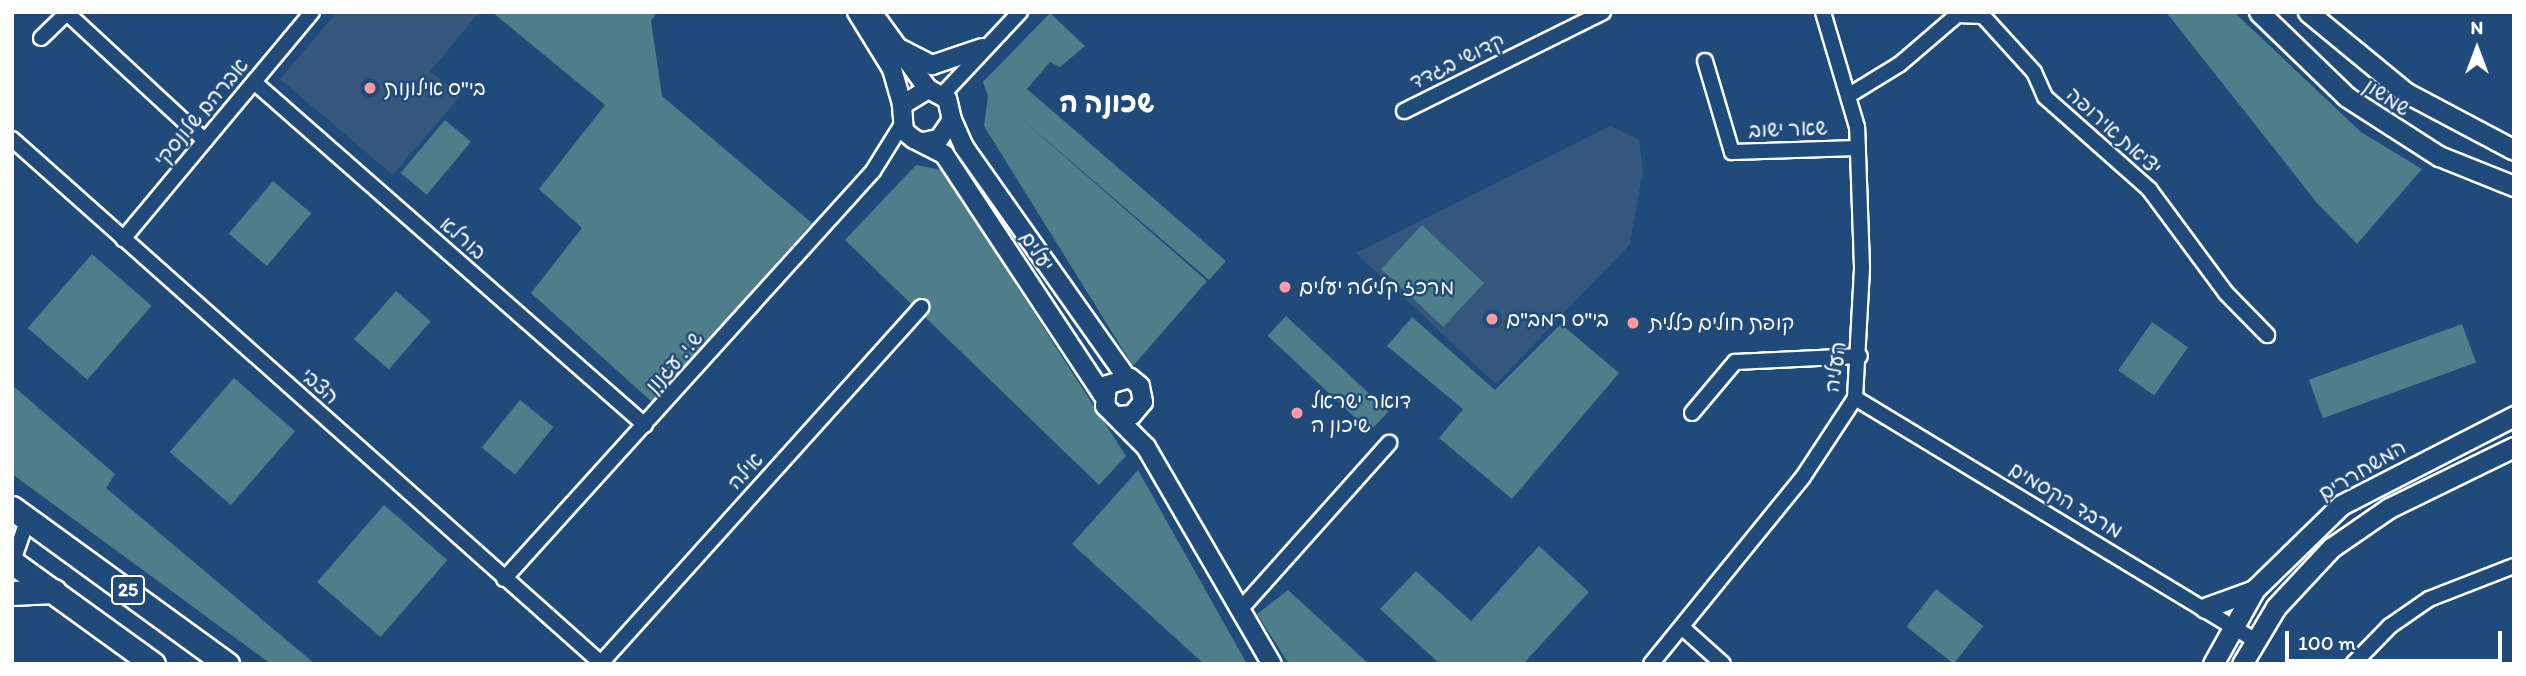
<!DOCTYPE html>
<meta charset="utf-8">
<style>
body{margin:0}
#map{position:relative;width:2526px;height:676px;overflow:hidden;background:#1f4a7a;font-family:Itim,"Playpen Sans Hebrew",sans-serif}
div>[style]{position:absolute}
.built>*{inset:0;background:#35577e}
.green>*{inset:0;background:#4d7e89;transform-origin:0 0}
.roads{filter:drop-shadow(2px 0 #fff) drop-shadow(-2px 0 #fff) drop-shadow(0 2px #fff) drop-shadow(0 -2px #fff)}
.minor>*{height:14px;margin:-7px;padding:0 7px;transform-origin:7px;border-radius:7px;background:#1f4a7a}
.tertiary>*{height:18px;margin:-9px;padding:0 9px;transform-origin:9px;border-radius:9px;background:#1f4a7a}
.secondary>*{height:19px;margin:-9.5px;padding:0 9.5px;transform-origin:9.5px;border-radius:9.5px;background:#1f4a7a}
.trunk>*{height:23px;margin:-11.5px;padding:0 11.5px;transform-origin:11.5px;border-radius:11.5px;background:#1f4a7a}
.dots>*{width:19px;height:19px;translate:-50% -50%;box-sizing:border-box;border:4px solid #1f4a7a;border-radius:50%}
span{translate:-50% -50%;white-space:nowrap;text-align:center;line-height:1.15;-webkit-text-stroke:5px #1f4a7a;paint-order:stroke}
.shield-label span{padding:2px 5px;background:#1f4a7a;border:2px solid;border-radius:5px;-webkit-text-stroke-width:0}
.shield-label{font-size:19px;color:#fff;font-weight:700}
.street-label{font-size:21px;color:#fff}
.poi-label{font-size:21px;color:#fff}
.left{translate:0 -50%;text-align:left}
.district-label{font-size:28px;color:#fff;font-weight:700}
.frame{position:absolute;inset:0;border:14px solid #fff;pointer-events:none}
.north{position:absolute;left:2442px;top:14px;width:70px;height:70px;-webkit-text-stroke:5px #1f4a7a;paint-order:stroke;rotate:0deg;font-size:19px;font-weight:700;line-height:28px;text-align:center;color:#fff}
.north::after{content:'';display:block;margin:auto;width:24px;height:32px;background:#fff;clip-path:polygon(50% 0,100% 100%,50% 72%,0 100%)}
.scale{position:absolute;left:2285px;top:631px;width:217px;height:32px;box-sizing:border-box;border:4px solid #fff;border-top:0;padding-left:9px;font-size:21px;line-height:24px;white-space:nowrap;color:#fff;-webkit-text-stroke:5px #1f4a7a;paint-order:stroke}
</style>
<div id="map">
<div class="built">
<div style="clip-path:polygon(337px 12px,478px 14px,430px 71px,460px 96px,393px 175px,280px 79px)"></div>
<div style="clip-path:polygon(1611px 126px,1639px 140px,1643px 170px,1630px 244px,1496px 384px,1356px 253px)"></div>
</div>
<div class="green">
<div style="clip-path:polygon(492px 12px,657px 12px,651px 21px,662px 96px,812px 223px,652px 402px,531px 293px,582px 228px,539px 189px,605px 105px)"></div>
<div style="clip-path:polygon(2166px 12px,2234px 12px,2361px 132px,2422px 169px,2357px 244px,2317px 203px)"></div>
<div style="clip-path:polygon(1050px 13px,1085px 46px,1060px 67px,1050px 62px,1027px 89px,1226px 261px,1209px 280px,1009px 108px,1207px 281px,1133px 366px,984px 126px,988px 96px,983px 82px)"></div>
<div style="left:445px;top:120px;width:34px;height:69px;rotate:40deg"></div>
<div style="clip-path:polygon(916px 165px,942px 170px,1126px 456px,1099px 485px,845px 240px)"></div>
<div style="left:273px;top:181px;width:50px;height:69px;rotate:40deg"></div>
<div style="left:1422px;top:225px;width:85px;height:60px;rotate:43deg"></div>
<div style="left:92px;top:254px;width:79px;height:98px;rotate:41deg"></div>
<div style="left:396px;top:291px;width:46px;height:64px;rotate:41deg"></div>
<div style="left:1286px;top:316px;width:140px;height:27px;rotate:43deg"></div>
<div style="clip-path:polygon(1412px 317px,1495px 390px,1561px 324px,1619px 373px,1512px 499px,1439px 438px,1463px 409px,1387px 346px)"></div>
<div style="left:2152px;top:322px;width:44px;height:59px;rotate:35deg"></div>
<div style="left:2462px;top:324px;width:41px;height:163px;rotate:70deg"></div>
<div style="left:234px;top:378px;width:81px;height:98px;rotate:41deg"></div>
<div style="clip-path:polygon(12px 385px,115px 474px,106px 488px,315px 664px,271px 664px,12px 474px)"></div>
<div style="left:520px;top:400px;width:43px;height:61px;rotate:39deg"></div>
<div style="clip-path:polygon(1138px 470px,1247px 664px,1204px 664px,1072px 544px)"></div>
<div style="left:384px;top:505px;width:84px;height:102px;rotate:41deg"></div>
<div style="clip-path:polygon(1539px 546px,1589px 592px,1523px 664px,1440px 664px,1380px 609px,1416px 571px,1471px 621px)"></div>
<div style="left:1936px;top:589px;width:60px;height:48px;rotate:38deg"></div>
<div style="clip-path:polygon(1288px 590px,1369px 664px,1289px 664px,1257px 614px)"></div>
</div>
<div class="roads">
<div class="minor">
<div style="left:67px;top:13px;width:188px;rotate:42.8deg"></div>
<div style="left:41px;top:38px;width:37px;rotate:-44deg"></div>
<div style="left:1705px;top:61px;width:95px;rotate:73.5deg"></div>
<div style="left:1732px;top:152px;width:126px;rotate:-1.8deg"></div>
<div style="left:254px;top:82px;width:520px;rotate:41.26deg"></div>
<div style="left:1851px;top:94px;width:57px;rotate:-31.5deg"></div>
<div style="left:1900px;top:64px;width:75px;rotate:-40.7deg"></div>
<div style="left:1957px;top:15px;width:26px;rotate:2deg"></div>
<div style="left:1983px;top:16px;width:76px;rotate:47.7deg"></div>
<div style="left:2034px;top:72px;width:27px;rotate:66deg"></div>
<div style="left:2045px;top:97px;width:139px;rotate:41.5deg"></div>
<div style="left:2149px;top:189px;width:129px;rotate:53.5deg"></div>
<div style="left:2226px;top:293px;width:59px;rotate:45.7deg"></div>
<div style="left:942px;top:95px;width:114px;rotate:-46.8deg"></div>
<div style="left:1404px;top:111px;width:222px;rotate:-26.4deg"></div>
<div style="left:12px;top:139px;width:790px;rotate:41.66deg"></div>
<div style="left:123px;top:239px;width:295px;rotate:-50.2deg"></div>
<div style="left:1855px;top:398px;width:467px;rotate:31.2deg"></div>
<div style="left:1692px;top:413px;width:67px;rotate:-49.9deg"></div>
<div style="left:1735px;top:362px;width:125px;rotate:-2.7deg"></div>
<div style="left:12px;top:564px;width:49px;rotate:-70.8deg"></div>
<div style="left:504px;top:579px;width:550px;rotate:-47.87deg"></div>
<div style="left:873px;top:171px;width:53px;rotate:-58.1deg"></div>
<div style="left:1246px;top:603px;width:215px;rotate:-48.2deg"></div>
<div style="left:1684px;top:629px;width:52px;rotate:41.9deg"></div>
<div style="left:601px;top:663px;width:479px;rotate:-48deg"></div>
<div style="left:1651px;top:664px;width:241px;rotate:-50.9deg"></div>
<div style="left:1803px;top:477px;width:95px;rotate:-56.6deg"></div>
<div style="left:1855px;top:398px;width:131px;rotate:-86.9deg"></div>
<div style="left:1862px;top:267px;width:140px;rotate:-92deg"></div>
<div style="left:1857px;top:127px;width:120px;rotate:-106.5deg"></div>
<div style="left:2353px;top:664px;width:53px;rotate:-45.8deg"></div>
<div style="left:2390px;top:626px;width:47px;rotate:-34.7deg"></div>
<div style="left:2429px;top:599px;width:91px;rotate:-21.2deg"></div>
</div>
<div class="tertiary">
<div style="left:857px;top:12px;width:67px;rotate:58.4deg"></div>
<div style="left:892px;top:69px;width:37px;rotate:74deg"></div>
<div style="left:872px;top:12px;width:95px;rotate:54deg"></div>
<div style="left:895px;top:46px;width:42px;rotate:27.2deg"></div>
<div style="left:932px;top:65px;width:53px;rotate:-18.8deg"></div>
<div style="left:952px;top:120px;width:30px;rotate:66deg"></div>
<div style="left:964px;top:147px;width:283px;rotate:54.8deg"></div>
<div style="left:923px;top:142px;width:16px;rotate:-11deg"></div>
<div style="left:939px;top:139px;width:23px;rotate:-56deg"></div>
<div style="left:952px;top:120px;width:22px;rotate:-103deg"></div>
<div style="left:947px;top:99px;width:21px;rotate:-152deg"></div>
<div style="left:928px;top:89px;width:31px;rotate:148deg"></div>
<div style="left:902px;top:105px;width:26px;rotate:86deg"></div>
<div style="left:904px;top:131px;width:13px;rotate:39deg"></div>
<div style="left:914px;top:139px;width:34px;rotate:27deg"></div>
<div style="left:944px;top:154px;width:289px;rotate:56.6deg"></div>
<div style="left:1118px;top:416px;width:14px;rotate:-4deg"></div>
<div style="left:1132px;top:415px;width:17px;rotate:-50deg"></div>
<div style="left:1143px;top:402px;width:16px;rotate:-101deg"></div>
<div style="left:1140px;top:386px;width:13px;rotate:-141deg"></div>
<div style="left:1130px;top:378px;width:24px;rotate:163deg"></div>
<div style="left:1107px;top:385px;width:21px;rotate:95deg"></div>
<div style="left:1105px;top:406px;width:58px;rotate:45deg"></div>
<div style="left:1146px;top:447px;width:251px;rotate:59.9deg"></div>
</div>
<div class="secondary">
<div style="left:2259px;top:12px;width:122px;rotate:44deg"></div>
<div style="left:2347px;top:97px;width:109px;rotate:32.7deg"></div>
<div style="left:2439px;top:156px;width:81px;rotate:21.8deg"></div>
<div style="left:2308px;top:12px;width:126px;rotate:39.5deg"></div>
<div style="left:2405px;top:92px;width:123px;rotate:28deg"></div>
<div style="left:2205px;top:608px;width:52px;rotate:-20.2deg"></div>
<div style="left:2213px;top:664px;width:86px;rotate:-60.8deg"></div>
<div style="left:2255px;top:589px;width:120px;rotate:-44.3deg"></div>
<div style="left:2341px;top:505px;width:195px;rotate:-27.2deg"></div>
<div style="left:2242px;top:664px;width:66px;rotate:-59.2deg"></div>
<div style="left:2276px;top:607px;width:81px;rotate:-47deg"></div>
<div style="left:2331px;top:548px;width:70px;rotate:-34.6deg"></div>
<div style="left:2389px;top:508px;width:139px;rotate:-26deg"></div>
</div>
<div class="trunk">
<div style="left:12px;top:508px;width:266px;rotate:36deg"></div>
<div style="left:12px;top:562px;width:174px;rotate:35.9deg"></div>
<div style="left:12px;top:593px;width:42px;rotate:-2.7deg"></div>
</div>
</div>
<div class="dots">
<div style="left:370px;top:88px;background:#ff9aa2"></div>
<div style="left:1285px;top:287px;background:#ff9aa2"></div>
<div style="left:1492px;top:319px;background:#ff9aa2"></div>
<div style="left:1633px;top:323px;background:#ff9aa2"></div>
<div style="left:1297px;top:413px;background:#ff9aa2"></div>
</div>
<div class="shield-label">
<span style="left:128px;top:590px">25</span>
</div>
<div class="street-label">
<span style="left:1457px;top:61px;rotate:-26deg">קדושי בגדד</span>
<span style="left:2387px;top:97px;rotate:33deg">שמשון</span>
<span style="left:201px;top:112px;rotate:-50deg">אברהם שלונסקי</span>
<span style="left:1788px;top:129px;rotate:-2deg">שאר ישוב</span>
<span style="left:2114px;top:131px;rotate:42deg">יציאת אירופה</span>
<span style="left:463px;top:238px;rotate:41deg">בורלא</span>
<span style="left:1037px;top:251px;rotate:56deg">יעלים</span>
<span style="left:674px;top:362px;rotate:-48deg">ש.י. עגנון</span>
<span style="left:1835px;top:367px;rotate:-82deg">העליה</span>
<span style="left:320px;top:386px;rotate:42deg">הצבי</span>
<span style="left:2362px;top:470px;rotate:-31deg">המשחררים</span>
<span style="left:745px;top:471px;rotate:-48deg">אילה</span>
<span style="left:2066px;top:500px;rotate:31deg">מרבד הקסמים</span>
</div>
<div class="poi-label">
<span class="left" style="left:384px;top:88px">בי"ס אילונות</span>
<span class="left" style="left:1299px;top:287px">מרכז קליטה יעלים</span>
<span class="left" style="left:1506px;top:319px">בי"ס רמב"ם</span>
<span class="left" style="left:1649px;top:323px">קופת חולים כללית</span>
<span class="left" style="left:1311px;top:413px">דואר ישראל<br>שיכון ה</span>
</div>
<div class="district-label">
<span style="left:1107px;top:102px">שכונה ה</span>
</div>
<div class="frame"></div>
<div class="north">N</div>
<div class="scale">100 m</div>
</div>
